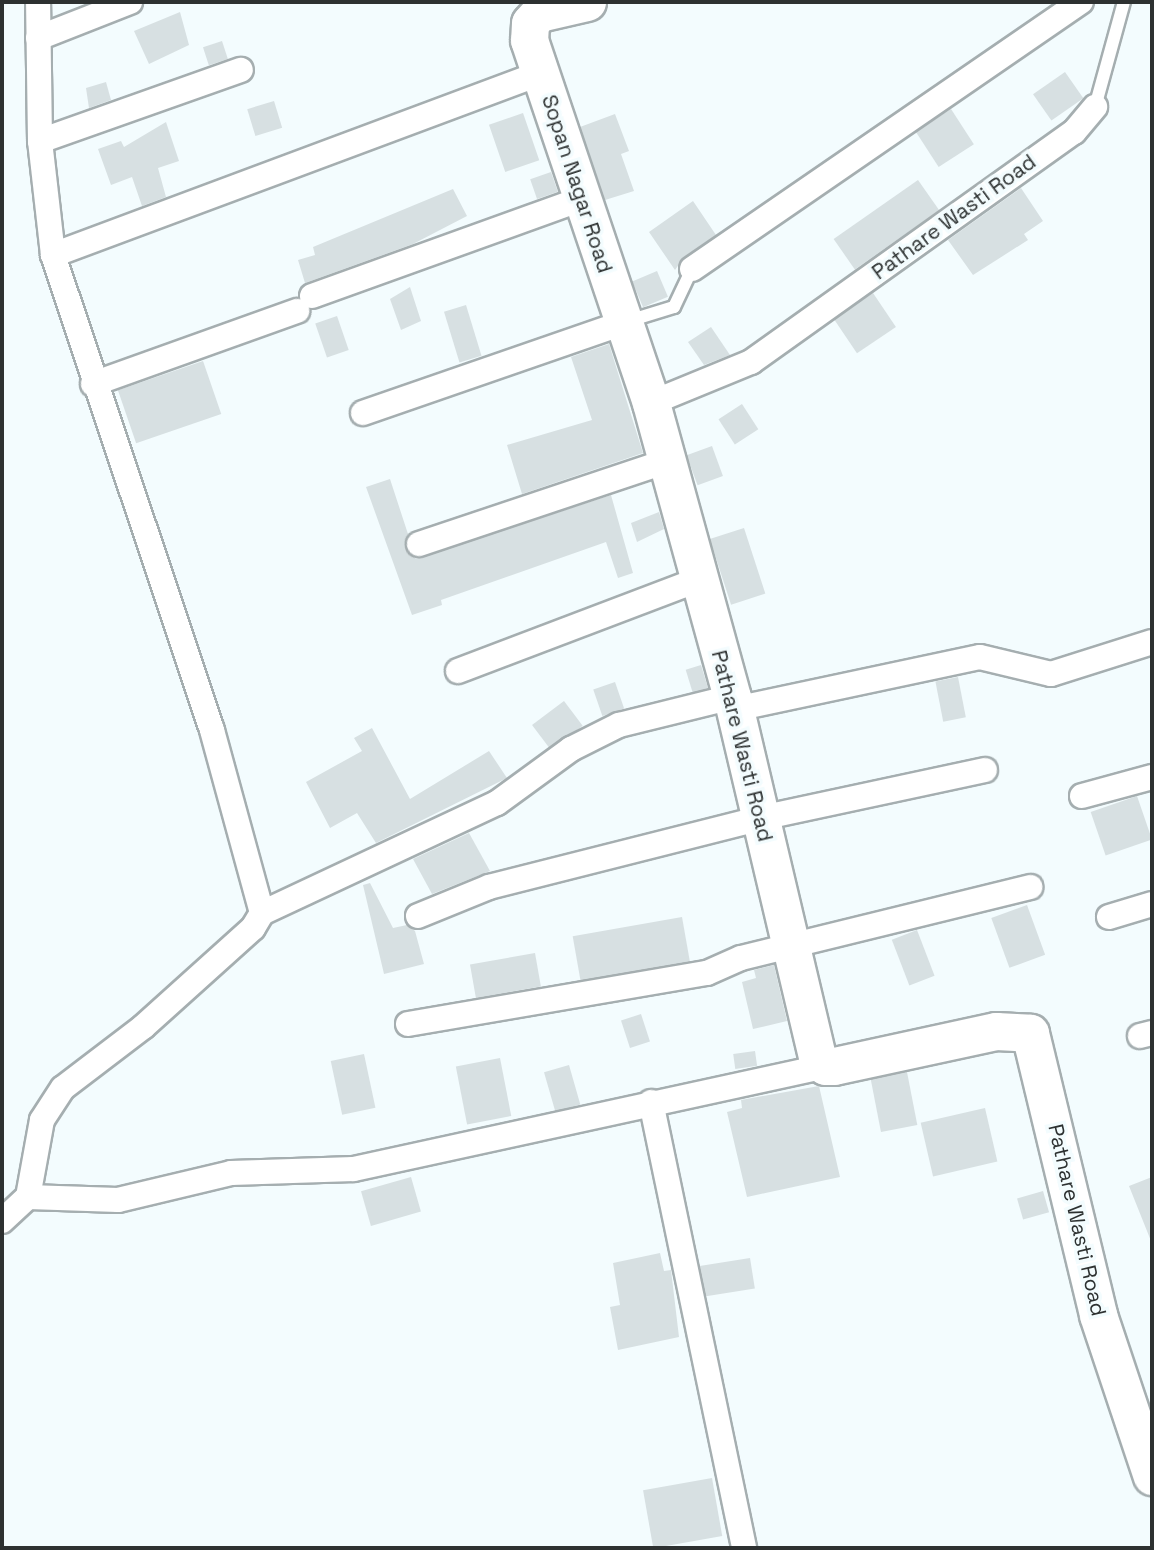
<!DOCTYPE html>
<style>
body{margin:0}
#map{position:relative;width:1154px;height:1550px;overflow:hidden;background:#f3fcfe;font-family:"Space Grotesk",sans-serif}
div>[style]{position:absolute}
.building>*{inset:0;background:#d7e0e2;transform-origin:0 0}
.roads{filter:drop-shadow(2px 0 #a5aeb0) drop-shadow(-2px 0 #a5aeb0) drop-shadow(0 2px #a5aeb0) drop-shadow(0 -2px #a5aeb0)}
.lane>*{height:12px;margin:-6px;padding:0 6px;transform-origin:6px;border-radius:6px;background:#fff}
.street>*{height:24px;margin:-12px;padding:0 12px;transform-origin:12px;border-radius:12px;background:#fff}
.secondary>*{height:37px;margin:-18.5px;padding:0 18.5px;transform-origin:18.5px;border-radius:18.5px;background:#fff}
span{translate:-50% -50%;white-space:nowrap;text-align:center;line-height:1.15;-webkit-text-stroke:7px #f3fcfe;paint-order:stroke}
.street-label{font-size:21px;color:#2d3131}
.frame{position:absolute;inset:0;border:4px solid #2d3131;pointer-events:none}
</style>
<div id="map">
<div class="building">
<div style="clip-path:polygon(180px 12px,189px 45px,149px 64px,134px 31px)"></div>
<div style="left:222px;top:41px;width:19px;height:20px;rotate:72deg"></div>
<div style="left:1065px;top:72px;width:32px;height:39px;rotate:55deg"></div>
<div style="clip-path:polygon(106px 82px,111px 100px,89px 108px,86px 88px)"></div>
<div style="left:274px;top:101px;width:28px;height:28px;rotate:73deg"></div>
<div style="left:951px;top:109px;width:42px;height:42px;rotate:57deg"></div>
<div style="left:523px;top:113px;width:50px;height:36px;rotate:71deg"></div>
<div style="clip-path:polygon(615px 114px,629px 151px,621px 154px,634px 191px,605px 200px,580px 127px)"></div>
<div style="clip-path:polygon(166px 122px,179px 161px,158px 168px,166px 197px,142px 206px,132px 177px,111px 185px,98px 149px,121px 141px,124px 147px)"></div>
<div style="left:551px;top:172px;width:21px;height:22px;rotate:71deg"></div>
<div style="left:918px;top:180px;width:37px;height:103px;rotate:55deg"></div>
<div style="clip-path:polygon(1021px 188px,1043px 221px,1024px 234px,1028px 240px,973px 275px,948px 240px)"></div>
<div style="clip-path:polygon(453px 189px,467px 216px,413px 244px,305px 283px,298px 260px,315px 255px,313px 247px)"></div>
<div style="clip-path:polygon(693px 201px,716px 235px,684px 257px,675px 270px,649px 232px)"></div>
<div style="left:657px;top:271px;width:28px;height:27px;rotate:67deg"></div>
<div style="clip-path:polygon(410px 287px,421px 321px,401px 330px,390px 299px)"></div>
<div style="left:873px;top:293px;width:41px;height:47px;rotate:56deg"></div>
<div style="left:466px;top:305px;width:53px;height:23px;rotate:73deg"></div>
<div style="left:337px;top:316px;width:36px;height:23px;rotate:71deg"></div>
<div style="clip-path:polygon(711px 327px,730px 355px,704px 365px,688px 342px)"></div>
<div style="clip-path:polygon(609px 344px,643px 453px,522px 494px,507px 445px,592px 420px,571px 357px)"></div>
<div style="left:203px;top:361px;width:56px;height:90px;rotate:71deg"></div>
<div style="left:742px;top:404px;width:30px;height:28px;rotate:57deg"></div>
<div style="left:712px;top:446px;width:32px;height:27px;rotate:70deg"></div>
<div style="clip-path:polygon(390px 479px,408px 534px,405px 548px,416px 559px,611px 495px,633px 573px,618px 578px,606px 542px,441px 600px,442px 605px,412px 615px,366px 487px)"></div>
<div style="clip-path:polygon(659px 512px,664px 529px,637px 542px,631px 523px)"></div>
<div style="left:744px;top:528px;width:69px;height:36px;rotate:72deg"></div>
<div style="left:701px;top:665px;width:24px;height:16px;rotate:73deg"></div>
<div style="left:958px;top:677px;width:41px;height:23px;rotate:79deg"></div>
<div style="left:615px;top:682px;width:28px;height:23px;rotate:71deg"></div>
<div style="left:564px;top:701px;width:31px;height:40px;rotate:53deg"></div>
<div style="clip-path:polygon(372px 728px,410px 799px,489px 751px,507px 778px,376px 843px,357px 813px,330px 828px,306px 782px,362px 751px,354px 738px)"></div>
<div style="left:1137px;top:796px;width:46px;height:49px;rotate:71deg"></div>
<div style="clip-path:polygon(469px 833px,490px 871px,432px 894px,413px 859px)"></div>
<div style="clip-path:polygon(370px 883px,393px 928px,407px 925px,415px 931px,424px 964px,384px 974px,363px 885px)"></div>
<div style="left:1027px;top:905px;width:53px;height:38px;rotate:70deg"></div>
<div style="left:682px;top:917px;width:45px;height:111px;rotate:80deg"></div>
<div style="left:917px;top:930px;width:49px;height:27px;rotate:69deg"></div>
<div style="left:535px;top:953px;width:34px;height:66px;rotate:80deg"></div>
<div style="clip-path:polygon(774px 965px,787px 1021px,753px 1029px,742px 982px,756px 978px,754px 970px)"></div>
<div style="left:641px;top:1014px;width:29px;height:21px;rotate:72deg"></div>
<div style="left:755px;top:1051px;width:15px;height:22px;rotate:82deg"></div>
<div style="left:364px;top:1054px;width:55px;height:34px;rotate:78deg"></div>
<div style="left:500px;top:1058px;width:59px;height:45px;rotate:79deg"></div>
<div style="left:569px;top:1065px;width:41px;height:26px;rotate:74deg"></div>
<div style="left:907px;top:1072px;width:54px;height:37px;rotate:79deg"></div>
<div style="clip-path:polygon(819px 1086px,840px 1177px,747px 1197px,727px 1112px,742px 1108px,741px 1100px)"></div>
<div style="left:985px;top:1108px;width:55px;height:66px;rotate:77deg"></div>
<div style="left:411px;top:1177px;width:36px;height:52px;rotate:74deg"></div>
<div style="clip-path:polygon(1152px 1177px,1152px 1241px,1151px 1241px,1129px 1186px)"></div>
<div style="left:1043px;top:1191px;width:22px;height:27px;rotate:74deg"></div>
<div style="clip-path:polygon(660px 1253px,664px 1271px,671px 1270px,679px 1337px,618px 1350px,610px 1307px,620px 1305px,613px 1263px)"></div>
<div style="left:750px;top:1258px;width:31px;height:51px;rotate:81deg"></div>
<div style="left:712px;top:1478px;width:59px;height:70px;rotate:80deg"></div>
</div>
<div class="roads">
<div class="lane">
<div style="left:1095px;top:107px;width:109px;rotate:-74.6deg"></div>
<div style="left:625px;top:322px;width:51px;rotate:-17deg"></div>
<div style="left:674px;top:307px;width:42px;rotate:-64.7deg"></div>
</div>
<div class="street">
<div style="left:38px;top:38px;width:99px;rotate:-21.4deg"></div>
<div style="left:40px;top:141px;width:213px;rotate:-19.5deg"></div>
<div style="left:53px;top:255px;width:521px;rotate:-20.45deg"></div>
<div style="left:692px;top:269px;width:472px;rotate:-34.5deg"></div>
<div style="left:312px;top:296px;width:287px;rotate:-19.8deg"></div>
<div style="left:93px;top:384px;width:217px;rotate:-19.7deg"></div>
<div style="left:651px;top:403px;width:108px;rotate:-22.3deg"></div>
<div style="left:751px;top:362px;width:397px;rotate:-35.5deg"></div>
<div style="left:1074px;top:132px;width:33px;rotate:-50deg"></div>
<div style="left:363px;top:413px;width:275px;rotate:-19.1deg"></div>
<div style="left:419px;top:544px;width:258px;rotate:-18.5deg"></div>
<div style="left:458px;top:671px;width:257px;rotate:-20.8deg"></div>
<div style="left:735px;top:709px;width:250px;rotate:-12deg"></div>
<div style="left:980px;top:657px;width:73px;rotate:13.5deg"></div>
<div style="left:1051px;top:674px;width:106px;rotate:-17.6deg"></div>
<div style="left:1082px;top:796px;width:73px;rotate:-15.2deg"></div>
<div style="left:262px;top:913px;width:259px;rotate:-25.1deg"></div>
<div style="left:497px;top:803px;width:92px;rotate:-36.1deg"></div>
<div style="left:571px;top:749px;width:54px;rotate:-26.6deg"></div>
<div style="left:619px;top:725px;width:116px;rotate:-13.9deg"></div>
<div style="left:418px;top:916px;width:77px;rotate:-22.2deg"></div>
<div style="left:489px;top:887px;width:281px;rotate:-14.2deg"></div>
<div style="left:761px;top:818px;width:229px;rotate:-12.1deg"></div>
<div style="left:1109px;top:917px;width:45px;rotate:-16.8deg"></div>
<div style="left:408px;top:1024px;width:303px;rotate:-9.7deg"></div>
<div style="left:707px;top:973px;width:37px;rotate:-24deg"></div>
<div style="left:741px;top:958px;width:298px;rotate:-13.8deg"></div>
<div style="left:1140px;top:1036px;width:12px;rotate:-14deg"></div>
<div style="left:651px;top:1102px;width:456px;rotate:78.2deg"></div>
<div style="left:28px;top:1197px;width:90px;rotate:1.9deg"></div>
<div style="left:118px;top:1200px;width:116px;rotate:-13.4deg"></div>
<div style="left:231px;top:1173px;width:123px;rotate:-1.9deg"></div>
<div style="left:354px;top:1169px;width:482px;rotate:-12.3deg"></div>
<div style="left:2px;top:1221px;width:35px;rotate:-43deg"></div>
<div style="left:28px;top:1197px;width:78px;rotate:-79.7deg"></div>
<div style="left:42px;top:1120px;width:38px;rotate:-57deg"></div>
<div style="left:63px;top:1088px;width:101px;rotate:-37.3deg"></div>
<div style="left:143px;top:1027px;width:148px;rotate:-42deg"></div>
<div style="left:253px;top:928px;width:17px;rotate:-59deg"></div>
<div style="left:262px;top:913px;width:190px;rotate:-105.3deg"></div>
<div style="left:212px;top:730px;width:501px;rotate:-108.51deg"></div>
<div style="left:53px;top:255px;width:115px;rotate:-96.5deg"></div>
<div style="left:40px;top:141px;width:139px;rotate:-90.8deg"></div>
</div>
<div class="secondary">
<div style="left:587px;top:2px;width:49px;rotate:167.1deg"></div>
<div style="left:539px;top:13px;width:13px;rotate:132deg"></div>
<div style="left:530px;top:23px;width:17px;rotate:93deg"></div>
<div style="left:529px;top:40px;width:383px;rotate:71.4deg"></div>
<div style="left:651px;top:403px;width:305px;rotate:74.6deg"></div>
<div style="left:732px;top:697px;width:370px;rotate:76.7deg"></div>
<div style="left:817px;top:1057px;width:12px;rotate:48deg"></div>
<div style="left:825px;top:1066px;width:9px"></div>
<div style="left:834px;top:1066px;width:166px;rotate:-12.2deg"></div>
<div style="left:996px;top:1031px;width:34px;rotate:3deg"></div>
<div style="left:1030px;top:1033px;width:290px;rotate:76.4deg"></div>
<div style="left:1098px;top:1315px;width:170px;rotate:71.5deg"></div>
</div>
</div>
<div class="street-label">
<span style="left:577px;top:184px;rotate:72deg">Sopan Nagar Road</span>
<span style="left:954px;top:217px;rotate:-36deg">Pathare Wasti Road</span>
<span style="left:742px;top:746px;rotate:76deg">Pathare Wasti Road</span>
<span style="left:1077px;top:1220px;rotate:77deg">Pathare Wasti Road</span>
</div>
<div class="frame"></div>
</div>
